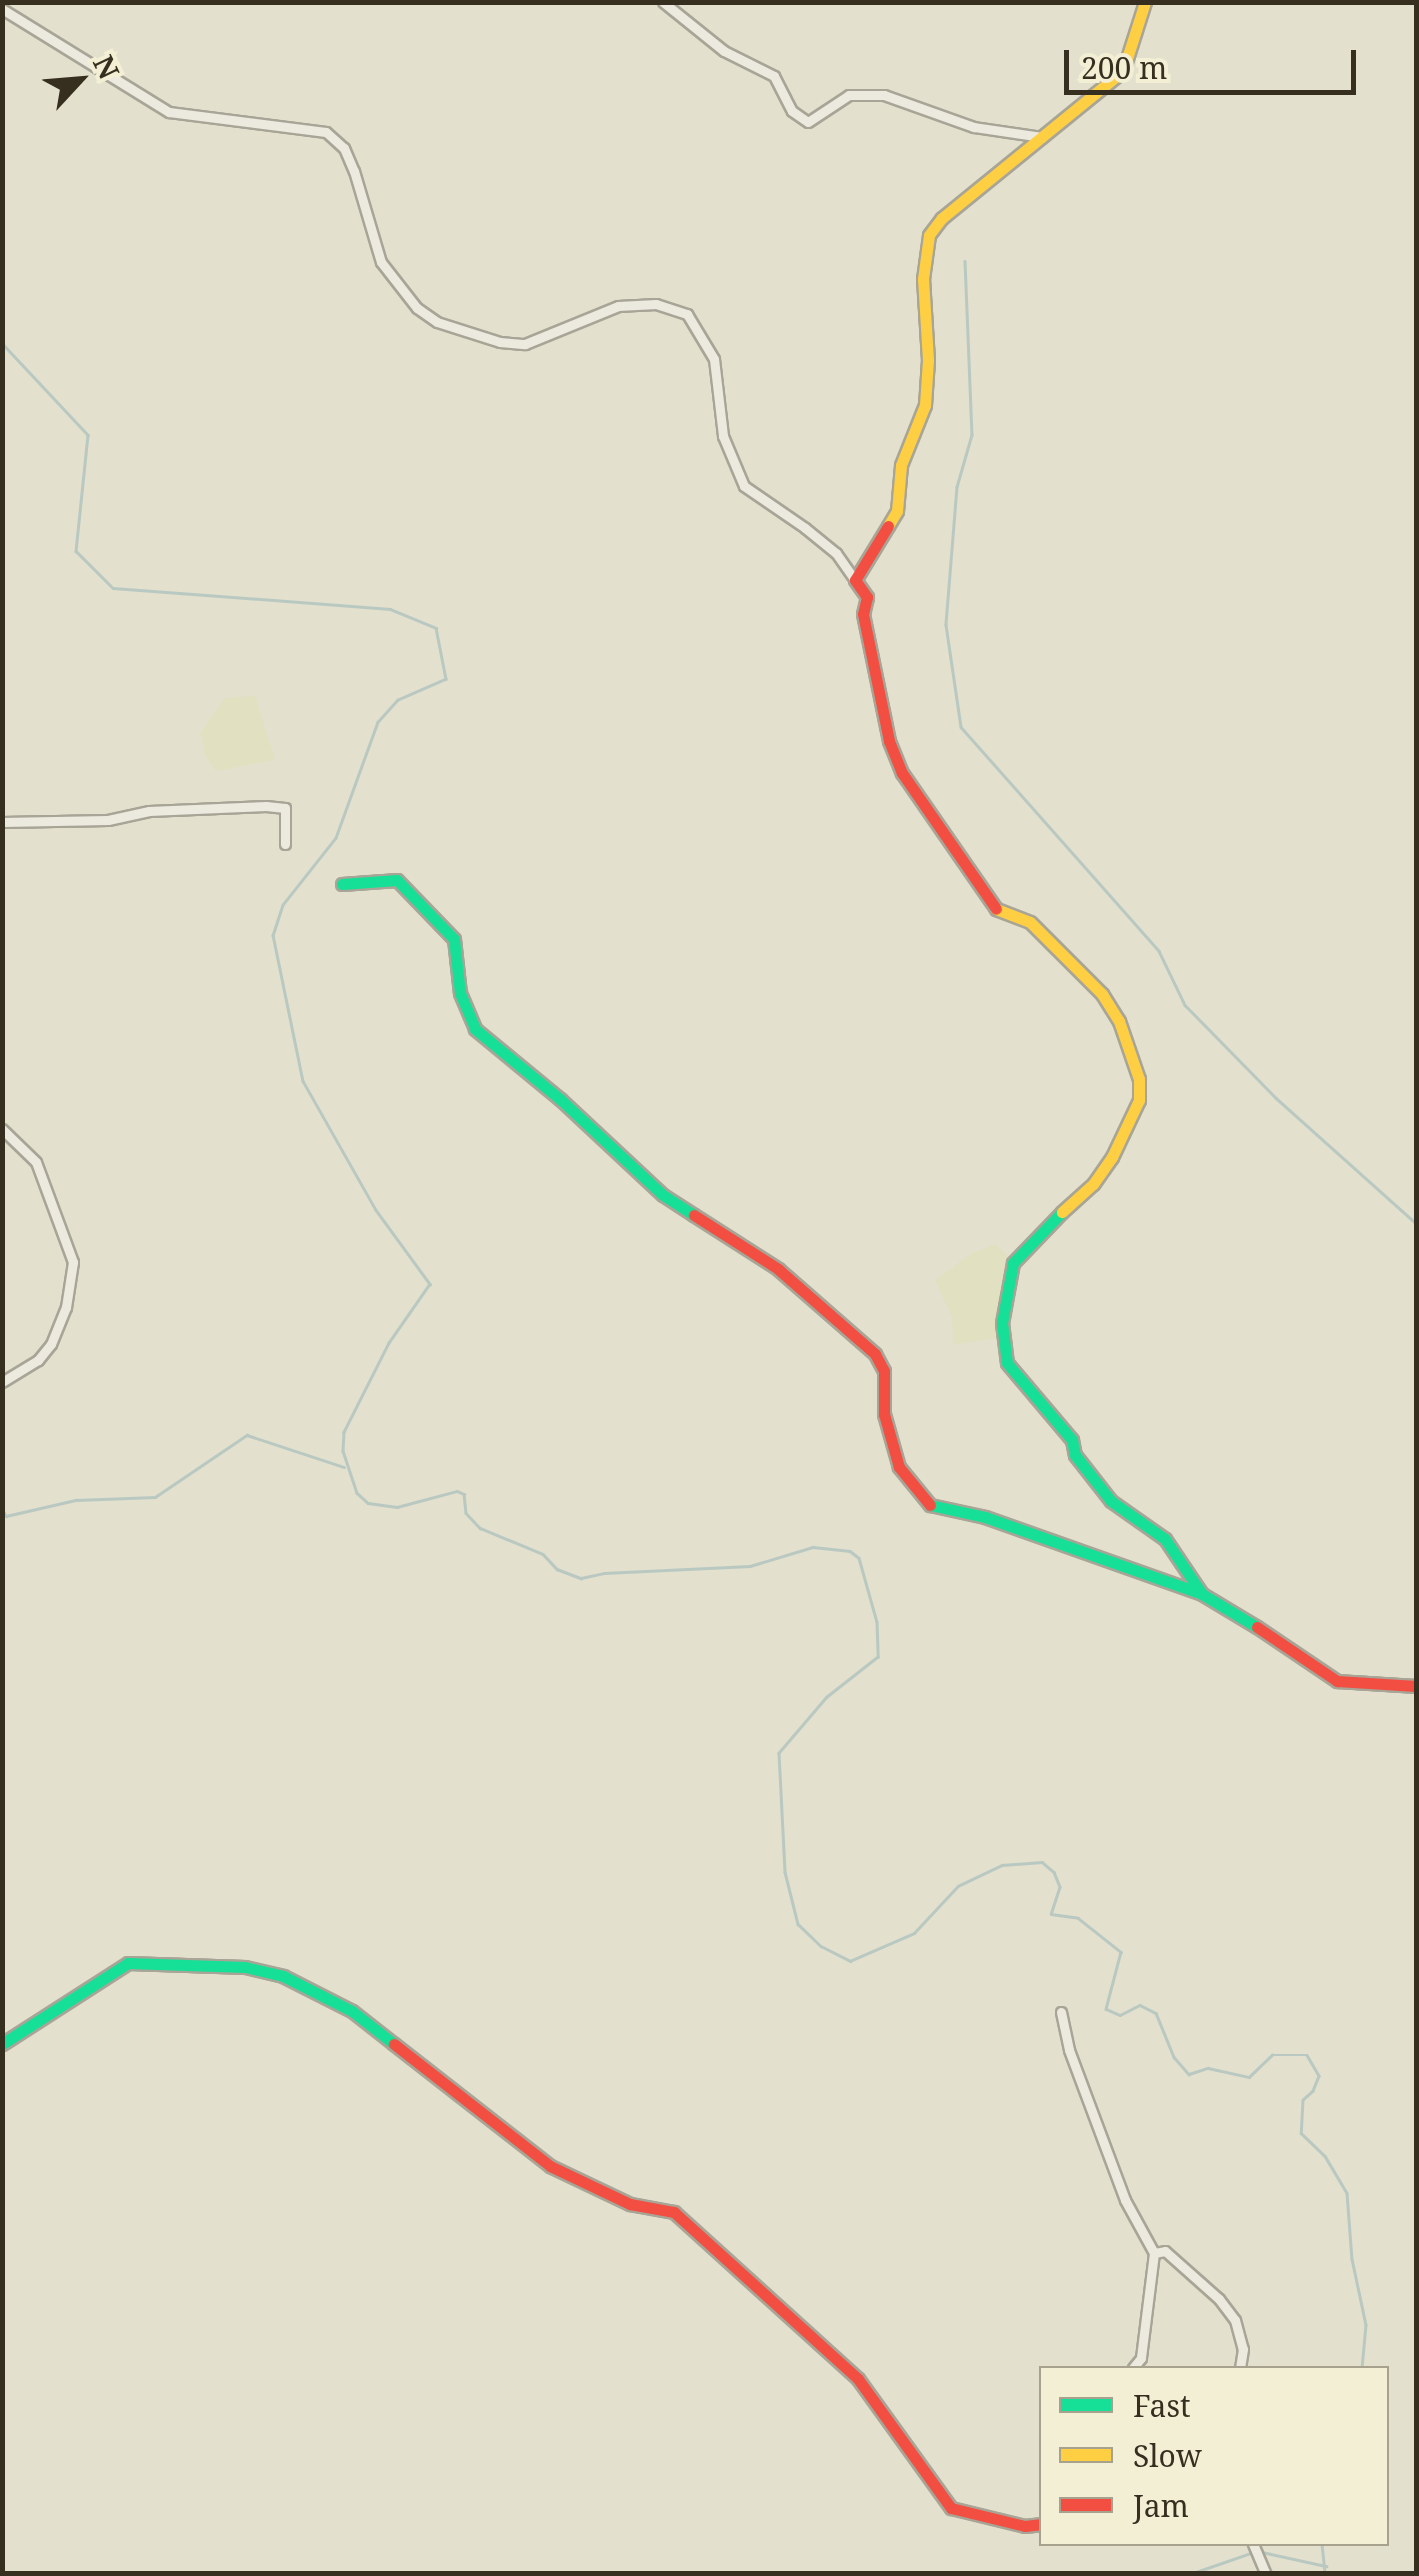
<!DOCTYPE html>
<style>
body{margin:0}
#map{position:relative;width:1419px;height:2576px;overflow:hidden;background:#e3e0ce;font-family:"Noto Serif",serif}
div>[style]{position:absolute}
.farmland>*{inset:0;background:#e1e0c0}
.stream>*{height:2.5px;margin:-1.25px;padding:0 1.25px;transform-origin:1.25px;border-radius:1.25px;background:#b9c9c1}
.roads{filter:drop-shadow(2px 0 #a8a597) drop-shadow(-2px 0 #a8a597) drop-shadow(0 2px #a8a597) drop-shadow(0 -2px #a8a597)}
.street>*{height:9px;margin:-4.5px;padding:0 4.5px;transform-origin:4.5px;border-radius:4.5px;background:#eceadf}
.fast>*{height:11px;margin:-5.5px;padding:0 5.5px;transform-origin:5.5px;border-radius:5.5px;background:#16e098}
.slow>*{height:11px;margin:-5.5px;padding:0 5.5px;transform-origin:5.5px;border-radius:5.5px;background:#ffcf43}
.jam>*{height:11px;margin:-5.5px;padding:0 5.5px;transform-origin:5.5px;border-radius:5.5px;background:#f24e42}
span{translate:-50% -50%;white-space:nowrap;text-align:center;line-height:1.15;-webkit-text-stroke:9px #f3efd5;paint-order:stroke}
.frame{position:absolute;inset:0;border:5px solid #362f20;pointer-events:none}
.legend{position:absolute;left:1039px;top:2366px;width:350px;height:180px;box-sizing:border-box;background:#f3efd5;border:2px solid #a7a28d;margin:0;padding:12px 18px;list-style:none;font-size:30px;color:#362f20}
.legend li{display:flex;align-items:center;gap:20px;height:50px}
.legend b{width:50px;border:2px solid #a7a28d}
.north{position:absolute;left:30px;top:30px;width:100px;height:100px;-webkit-text-stroke:8px #f3efd5;paint-order:stroke;rotate:64deg;font-size:28px;font-weight:700;line-height:40px;text-align:center;color:#362f20}
.north::after{content:'';display:block;margin:auto;width:35px;height:45px;background:#362f20;clip-path:polygon(50% 0,100% 100%,50% 72%,0 100%)}
.scale{position:absolute;left:1064px;top:50px;width:292px;height:45px;box-sizing:border-box;border:5px solid #362f20;border-top:0;padding-left:12px;font-size:30px;line-height:35px;white-space:nowrap;color:#362f20;-webkit-text-stroke:8px #f3efd5;paint-order:stroke}
</style>
<div id="map">
<div class="farmland">
<div style="clip-path:polygon(255px 696px,275px 760px,216px 771px,206px 757px,200px 733px,225px 698px)"></div>
<div style="clip-path:polygon(996px 1244px,1010px 1258px,999px 1310px,1001px 1337px,953px 1345px,952px 1318px,935px 1280px,972px 1253px)"></div>
</div>
<div class="stream">
<div style="left:965px;top:261px;width:174px;rotate:87.7deg"></div>
<div style="left:972px;top:435px;width:54px;rotate:106.1deg"></div>
<div style="left:957px;top:487px;width:138px;rotate:94.6deg"></div>
<div style="left:946px;top:625px;width:103px;rotate:81.6deg"></div>
<div style="left:961px;top:727px;width:299px;rotate:48.5deg"></div>
<div style="left:1159px;top:951px;width:60px;rotate:64.3deg"></div>
<div style="left:1185px;top:1005px;width:130px;rotate:45.6deg"></div>
<div style="left:1276px;top:1098px;width:188px;rotate:41.8deg"></div>
<div style="left:2px;top:343px;width:126px;rotate:46.9deg"></div>
<div style="left:88px;top:435px;width:117px;rotate:95.9deg"></div>
<div style="left:76px;top:551px;width:52px;rotate:45deg"></div>
<div style="left:113px;top:588px;width:278px;rotate:4.3deg"></div>
<div style="left:390px;top:609px;width:50px;rotate:22.4deg"></div>
<div style="left:436px;top:628px;width:52px;rotate:78.9deg"></div>
<div style="left:446px;top:679px;width:52px;rotate:156.4deg"></div>
<div style="left:398px;top:700px;width:30px;rotate:132deg"></div>
<div style="left:378px;top:722px;width:123px;rotate:109.9deg"></div>
<div style="left:336px;top:838px;width:85px;rotate:128.3deg"></div>
<div style="left:283px;top:905px;width:32px;rotate:108deg"></div>
<div style="left:273px;top:935px;width:149px;rotate:78.4deg"></div>
<div style="left:303px;top:1081px;width:148px;rotate:60.5deg"></div>
<div style="left:376px;top:1210px;width:92px;rotate:53.9deg"></div>
<div style="left:430px;top:1284px;width:72px;rotate:124.8deg"></div>
<div style="left:389px;top:1343px;width:100px;rotate:116.8deg"></div>
<div style="left:344px;top:1432px;width:19px;rotate:93deg"></div>
<div style="left:343px;top:1451px;width:44px;rotate:71.6deg"></div>
<div style="left:357px;top:1493px;width:15px;rotate:42deg"></div>
<div style="left:368px;top:1503px;width:29px;rotate:8deg"></div>
<div style="left:397px;top:1507px;width:62px;rotate:-14.9deg"></div>
<div style="left:457px;top:1491px;width:8px;rotate:23deg"></div>
<div style="left:464px;top:1494px;width:19px;rotate:84deg"></div>
<div style="left:466px;top:1513px;width:21px;rotate:47deg"></div>
<div style="left:480px;top:1528px;width:68px;rotate:22.4deg"></div>
<div style="left:543px;top:1554px;width:21px;rotate:47deg"></div>
<div style="left:557px;top:1569px;width:26px;rotate:21deg"></div>
<div style="left:581px;top:1578px;width:24px;rotate:-12deg"></div>
<div style="left:604px;top:1573px;width:146px;rotate:-2.7deg"></div>
<div style="left:750px;top:1566px;width:66px;rotate:-16.8deg"></div>
<div style="left:813px;top:1547px;width:37px;rotate:6deg"></div>
<div style="left:850px;top:1551px;width:11px;rotate:38deg"></div>
<div style="left:859px;top:1558px;width:66px;rotate:74.3deg"></div>
<div style="left:877px;top:1622px;width:35px;rotate:88deg"></div>
<div style="left:878px;top:1657px;width:65px;rotate:141.9deg"></div>
<div style="left:827px;top:1697px;width:74px;rotate:130.6deg"></div>
<div style="left:779px;top:1753px;width:119px;rotate:87.1deg"></div>
<div style="left:785px;top:1872px;width:54px;rotate:76deg"></div>
<div style="left:798px;top:1924px;width:32px;rotate:44deg"></div>
<div style="left:821px;top:1946px;width:33px;rotate:27deg"></div>
<div style="left:850px;top:1961px;width:70px;rotate:-23.6deg"></div>
<div style="left:914px;top:1933px;width:64px;rotate:-46.9deg"></div>
<div style="left:958px;top:1886px;width:49px;rotate:-25.5deg"></div>
<div style="left:1002px;top:1865px;width:40px;rotate:-4.3deg"></div>
<div style="left:1042px;top:1862px;width:16px;rotate:40deg"></div>
<div style="left:1054px;top:1872px;width:16px;rotate:68deg"></div>
<div style="left:1060px;top:1887px;width:28px;rotate:108deg"></div>
<div style="left:1051px;top:1914px;width:27px;rotate:8deg"></div>
<div style="left:1078px;top:1918px;width:55px;rotate:38.3deg"></div>
<div style="left:1121px;top:1952px;width:59px;rotate:104.7deg"></div>
<div style="left:1106px;top:2009px;width:15px;rotate:23deg"></div>
<div style="left:1120px;top:2015px;width:22px;rotate:-27deg"></div>
<div style="left:1140px;top:2005px;width:18px;rotate:27deg"></div>
<div style="left:1156px;top:2013px;width:48px;rotate:67.8deg"></div>
<div style="left:1174px;top:2057px;width:23px;rotate:49deg"></div>
<div style="left:1189px;top:2074px;width:20px;rotate:-18deg"></div>
<div style="left:1208px;top:2068px;width:42px;rotate:12.4deg"></div>
<div style="left:1249px;top:2077px;width:32px;rotate:-44deg"></div>
<div style="left:1272px;top:2055px;width:35px"></div>
<div style="left:1307px;top:2055px;width:24px;rotate:60deg"></div>
<div style="left:1319px;top:2076px;width:16px;rotate:112deg"></div>
<div style="left:1313px;top:2091px;width:13px;rotate:138deg"></div>
<div style="left:1303px;top:2100px;width:33px;rotate:93deg"></div>
<div style="left:1301px;top:2133px;width:33px;rotate:44deg"></div>
<div style="left:1325px;top:2156px;width:43px;rotate:59.3deg"></div>
<div style="left:1347px;top:2193px;width:66px;rotate:85.7deg"></div>
<div style="left:1352px;top:2259px;width:67px;rotate:78deg"></div>
<div style="left:1366px;top:2325px;width:43px;rotate:95.3deg"></div>
<div style="left:2px;top:1508px;width:9px;rotate:63deg"></div>
<div style="left:6px;top:1516px;width:72px;rotate:-12.9deg"></div>
<div style="left:76px;top:1500px;width:79px;rotate:-2.2deg"></div>
<div style="left:155px;top:1497px;width:111px;rotate:-34deg"></div>
<div style="left:247px;top:1435px;width:102px;rotate:18.3deg"></div>
<div style="left:1322px;top:2544px;width:30px;rotate:84deg"></div>
<div style="left:1262px;top:2552px;width:66px;rotate:12.3deg"></div>
<div style="left:1190px;top:2574px;width:68px;rotate:-19deg"></div>
</div>
<div class="roads">
<div class="street">
<div style="left:663px;top:2px;width:78px;rotate:38.8deg"></div>
<div style="left:724px;top:51px;width:56px;rotate:26.6deg"></div>
<div style="left:774px;top:76px;width:39px;rotate:63deg"></div>
<div style="left:792px;top:111px;width:19px;rotate:35deg"></div>
<div style="left:808px;top:122px;width:49px;rotate:-33.4deg"></div>
<div style="left:849px;top:95px;width:35px"></div>
<div style="left:884px;top:95px;width:96px;rotate:19.6deg"></div>
<div style="left:974px;top:127px;width:69px;rotate:8.4deg"></div>
<div style="left:2px;top:9px;width:196px;rotate:31.7deg"></div>
<div style="left:169px;top:112px;width:158px;rotate:7.3deg"></div>
<div style="left:326px;top:132px;width:24px;rotate:42deg"></div>
<div style="left:344px;top:148px;width:25px;rotate:67deg"></div>
<div style="left:354px;top:171px;width:95px;rotate:73.5deg"></div>
<div style="left:381px;top:262px;width:58px;rotate:52deg"></div>
<div style="left:417px;top:308px;width:24px;rotate:35deg"></div>
<div style="left:437px;top:322px;width:66px;rotate:17.6deg"></div>
<div style="left:500px;top:342px;width:25px;rotate:5deg"></div>
<div style="left:525px;top:344px;width:100px;rotate:-22.2deg"></div>
<div style="left:618px;top:306px;width:38px;rotate:-3deg"></div>
<div style="left:656px;top:304px;width:33px;rotate:18deg"></div>
<div style="left:687px;top:314px;width:52px;rotate:59deg"></div>
<div style="left:714px;top:359px;width:78px;rotate:83.3deg"></div>
<div style="left:723px;top:436px;width:54px;rotate:67.2deg"></div>
<div style="left:744px;top:486px;width:74px;rotate:34.5deg"></div>
<div style="left:805px;top:528px;width:40px;rotate:39deg"></div>
<div style="left:836px;top:553px;width:33px;rotate:55deg"></div>
<div style="left:2px;top:822px;width:106px;rotate:-1.1deg"></div>
<div style="left:108px;top:820px;width:42px;rotate:-12.4deg"></div>
<div style="left:149px;top:811px;width:117px;rotate:-2.4deg"></div>
<div style="left:266px;top:806px;width:19px;rotate:6deg"></div>
<div style="left:285px;top:808px;width:36px;rotate:90deg"></div>
<div style="left:2px;top:1129px;width:47px;rotate:44.1deg"></div>
<div style="left:36px;top:1162px;width:107px;rotate:69.7deg"></div>
<div style="left:73px;top:1262px;width:46px;rotate:98.8deg"></div>
<div style="left:66px;top:1307px;width:40px;rotate:112deg"></div>
<div style="left:51px;top:1344px;width:21px;rotate:129deg"></div>
<div style="left:38px;top:1360px;width:42px;rotate:148.6deg"></div>
<div style="left:1061px;top:2012px;width:39px;rotate:78deg"></div>
<div style="left:1069px;top:2050px;width:160px;rotate:69.5deg"></div>
<div style="left:1125px;top:2200px;width:60px;rotate:61.3deg"></div>
<div style="left:1154px;top:2253px;width:106px;rotate:97.1deg"></div>
<div style="left:1141px;top:2358px;width:13px;rotate:129deg"></div>
<div style="left:1154px;top:2253px;width:11px;rotate:-10deg"></div>
<div style="left:1165px;top:2251px;width:72px;rotate:41.6deg"></div>
<div style="left:1219px;top:2299px;width:26px;rotate:53deg"></div>
<div style="left:1235px;top:2320px;width:30px;rotate:75deg"></div>
<div style="left:1243px;top:2349px;width:19px;rotate:99deg"></div>
<div style="left:1253px;top:2544px;width:33px;rotate:67deg"></div>
</div>
<div class="fast">
<div style="left:342px;top:884px;width:55px;rotate:-4.2deg"></div>
<div style="left:397px;top:880px;width:82px;rotate:46deg"></div>
<div style="left:454px;top:939px;width:54px;rotate:83.7deg"></div>
<div style="left:460px;top:993px;width:39px;rotate:67deg"></div>
<div style="left:475px;top:1029px;width:110px;rotate:39.5deg"></div>
<div style="left:560px;top:1099px;width:141px;rotate:43deg"></div>
<div style="left:663px;top:1195px;width:37px;rotate:33deg"></div>
<div style="left:1062px;top:1212px;width:71px;rotate:133.9deg"></div>
<div style="left:1013px;top:1263px;width:61px;rotate:100.4deg"></div>
<div style="left:1002px;top:1323px;width:40px;rotate:82.9deg"></div>
<div style="left:1007px;top:1363px;width:101px;rotate:49.8deg"></div>
<div style="left:1072px;top:1440px;width:15px;rotate:79deg"></div>
<div style="left:1075px;top:1455px;width:58px;rotate:52deg"></div>
<div style="left:1111px;top:1501px;width:66px;rotate:35.1deg"></div>
<div style="left:1165px;top:1539px;width:66px;rotate:56.1deg"></div>
<div style="left:1202px;top:1594px;width:64px;rotate:31deg"></div>
<div style="left:930px;top:1505px;width:56px;rotate:12.3deg"></div>
<div style="left:985px;top:1517px;width:230px;rotate:19.5deg"></div>
<div style="left:2px;top:2044px;width:150px;rotate:-32.7deg"></div>
<div style="left:128px;top:1963px;width:117px;rotate:2deg"></div>
<div style="left:245px;top:1967px;width:39px;rotate:13deg"></div>
<div style="left:283px;top:1976px;width:77px;rotate:26.9deg"></div>
<div style="left:352px;top:2011px;width:53px;rotate:38.2deg"></div>
</div>
<div class="slow">
<div style="left:888px;top:526px;width:17px;rotate:-59deg"></div>
<div style="left:897px;top:511px;width:46px;rotate:-85deg"></div>
<div style="left:901px;top:465px;width:65px;rotate:-68.2deg"></div>
<div style="left:925px;top:405px;width:45px;rotate:-86.2deg"></div>
<div style="left:928px;top:360px;width:81px;rotate:-93.5deg"></div>
<div style="left:923px;top:279px;width:44px;rotate:-82.2deg"></div>
<div style="left:929px;top:235px;width:21px;rotate:-53deg"></div>
<div style="left:942px;top:218px;width:233px;rotate:-39.1deg"></div>
<div style="left:1123px;top:71px;width:72px;rotate:-72.3deg"></div>
<div style="left:996px;top:909px;width:36px;rotate:21deg"></div>
<div style="left:1030px;top:922px;width:102px;rotate:45deg"></div>
<div style="left:1102px;top:994px;width:32px;rotate:58deg"></div>
<div style="left:1119px;top:1021px;width:61px;rotate:71deg"></div>
<div style="left:1139px;top:1079px;width:21px;rotate:90deg"></div>
<div style="left:1139px;top:1100px;width:63px;rotate:115.3deg"></div>
<div style="left:1112px;top:1157px;width:33px;rotate:125deg"></div>
<div style="left:1093px;top:1184px;width:42px;rotate:137.9deg"></div>
</div>
<div class="jam">
<div style="left:888px;top:526px;width:63px;rotate:121.4deg"></div>
<div style="left:855px;top:580px;width:21px;rotate:55deg"></div>
<div style="left:867px;top:597px;width:17px;rotate:103deg"></div>
<div style="left:863px;top:614px;width:130px;rotate:78.4deg"></div>
<div style="left:889px;top:741px;width:35px;rotate:68deg"></div>
<div style="left:902px;top:773px;width:165px;rotate:55.3deg"></div>
<div style="left:694px;top:1215px;width:100px;rotate:32.7deg"></div>
<div style="left:778px;top:1269px;width:129px;rotate:41.2deg"></div>
<div style="left:875px;top:1354px;width:19px;rotate:62deg"></div>
<div style="left:884px;top:1371px;width:43px;rotate:90deg"></div>
<div style="left:884px;top:1414px;width:55px;rotate:74.2deg"></div>
<div style="left:899px;top:1467px;width:49px;rotate:50.8deg"></div>
<div style="left:1257px;top:1627px;width:97px;rotate:34deg"></div>
<div style="left:1337px;top:1681px;width:79px;rotate:3.6deg"></div>
<div style="left:394px;top:2044px;width:198px;rotate:38deg"></div>
<div style="left:550px;top:2166px;width:89px;rotate:25.4deg"></div>
<div style="left:630px;top:2204px;width:45px;rotate:10.3deg"></div>
<div style="left:674px;top:2212px;width:248px;rotate:42.2deg"></div>
<div style="left:858px;top:2379px;width:159px;rotate:54.2deg"></div>
<div style="left:951px;top:2508px;width:76px;rotate:13.7deg"></div>
<div style="left:1025px;top:2526px;width:17px;rotate:-7deg"></div>
</div>
</div>
<div class="frame"></div>
<ul class="legend">
<li><b style="height:12px;background:#16e098"></b>Fast</li>
<li><b style="height:12px;background:#ffcf43"></b>Slow</li>
<li><b style="height:12px;background:#f24e42"></b>Jam</li>
</ul>
<div class="north">N</div>
<div class="scale">200 m</div>
</div>
